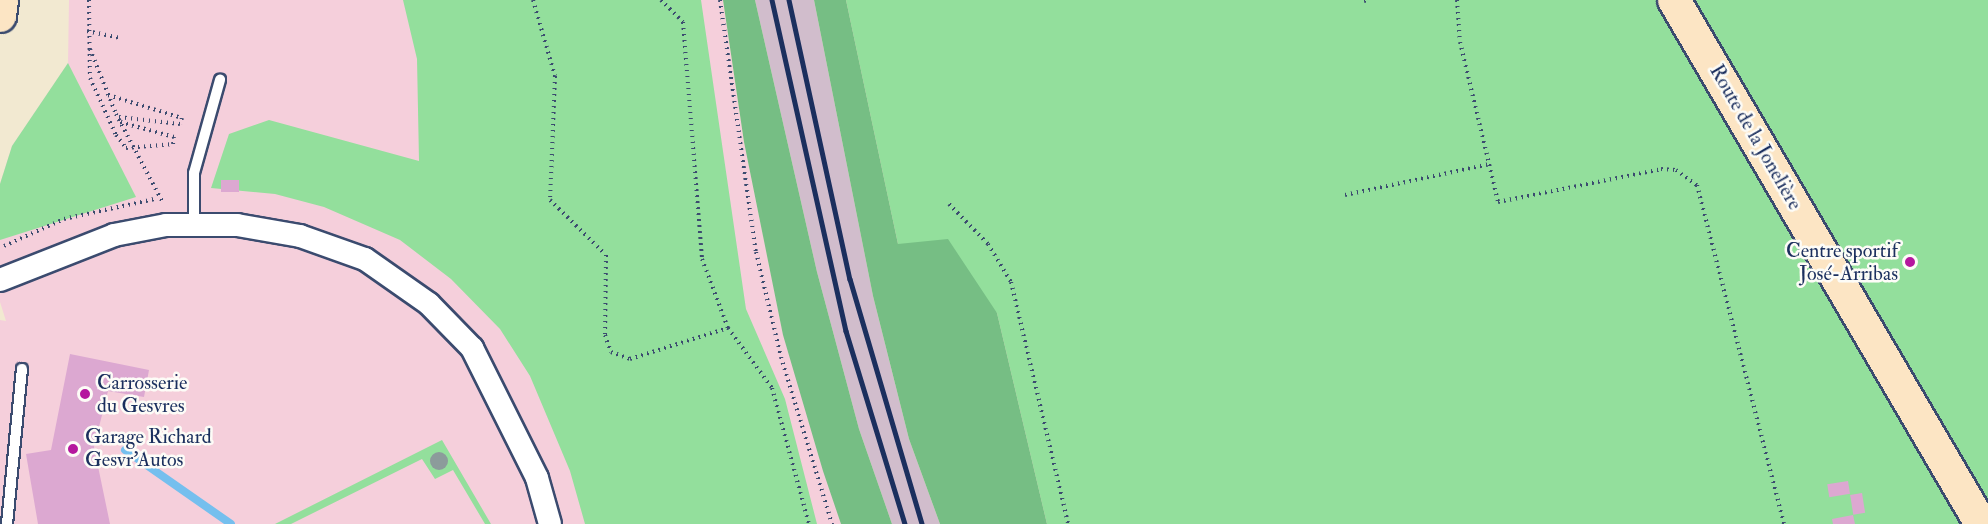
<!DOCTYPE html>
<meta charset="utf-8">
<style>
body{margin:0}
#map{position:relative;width:1988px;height:524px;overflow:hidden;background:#f2e9d1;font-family:"IM FELL Double Pica",serif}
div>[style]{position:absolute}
.built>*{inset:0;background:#f5cfdb}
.industrial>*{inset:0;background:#d1bdcc}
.green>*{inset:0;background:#93df9c}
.forest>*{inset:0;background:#76be84}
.stream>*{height:8px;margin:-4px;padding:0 4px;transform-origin:4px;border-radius:4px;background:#75bfee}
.building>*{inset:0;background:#dca8d1;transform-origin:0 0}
.path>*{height:4px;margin-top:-2px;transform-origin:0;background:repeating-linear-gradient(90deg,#3b4b6f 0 1.5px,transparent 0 6px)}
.roads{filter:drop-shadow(2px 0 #3b4b6f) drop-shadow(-2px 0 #3b4b6f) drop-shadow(0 2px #3b4b6f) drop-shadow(0 -2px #3b4b6f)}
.lane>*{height:10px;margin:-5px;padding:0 5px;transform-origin:5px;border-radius:5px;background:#fff}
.street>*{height:22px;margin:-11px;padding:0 11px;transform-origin:11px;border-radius:11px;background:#fff}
.secondary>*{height:32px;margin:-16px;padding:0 16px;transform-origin:16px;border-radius:16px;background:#fce5c4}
.rail>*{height:4.5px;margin:-2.25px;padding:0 2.25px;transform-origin:2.25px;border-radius:2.25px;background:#1b2f5e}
.trees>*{width:18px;height:18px;margin:-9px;border-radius:50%;background:#8c9b9b}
.dots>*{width:16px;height:16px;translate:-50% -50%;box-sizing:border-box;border:3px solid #fdfcf7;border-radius:50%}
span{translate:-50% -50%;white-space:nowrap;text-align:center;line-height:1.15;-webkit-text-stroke:5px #fdfcf7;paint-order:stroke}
.street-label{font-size:20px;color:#1b2f5e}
.poi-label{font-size:20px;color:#1b2f5e}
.right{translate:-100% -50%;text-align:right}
.left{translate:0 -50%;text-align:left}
</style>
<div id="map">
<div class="built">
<div style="clip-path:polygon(69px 0,723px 0,744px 142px,783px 334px,841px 524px,0 524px,0 320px,6px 321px,0 302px,0 184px,12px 146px,68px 63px)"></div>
</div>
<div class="industrial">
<div style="clip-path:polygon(755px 0,814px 0,873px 296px,909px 439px,940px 524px,892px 524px,859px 429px,817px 272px)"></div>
</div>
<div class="green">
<div style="clip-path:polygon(403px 0,701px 0,746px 309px,785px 399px,817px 524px,585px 524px,570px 471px,530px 376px,500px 329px,451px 279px,400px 240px,324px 207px,275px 194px,211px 188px,229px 134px,269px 120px,419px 161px,417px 59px)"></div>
<div style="clip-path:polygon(846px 0,1988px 0,1988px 524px,1047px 524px,997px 313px,898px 244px)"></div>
<div style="clip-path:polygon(68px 63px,136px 197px,0 240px,0 184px,12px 146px)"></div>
<div style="clip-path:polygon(442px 440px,491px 524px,485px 524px,453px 470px,435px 479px,422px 459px,291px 524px,275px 524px)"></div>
</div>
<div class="forest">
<div style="clip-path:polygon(723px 0,755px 0,817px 272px,859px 429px,892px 524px,841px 524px,823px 471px,783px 335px,744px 142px)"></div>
<div style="clip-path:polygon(814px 0,846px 0,898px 244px,948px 239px,997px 313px,1047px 524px,940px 524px,909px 439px,873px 296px)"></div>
</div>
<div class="stream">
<div style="left:125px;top:450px;width:129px;rotate:34.9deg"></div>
</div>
<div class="building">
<div style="left:221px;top:180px;width:18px;height:12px"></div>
<div style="clip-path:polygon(70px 354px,149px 370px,144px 397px,108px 391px,94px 447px,110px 524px,38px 524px,26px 454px,51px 450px)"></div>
<div style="left:1848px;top:481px;width:13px;height:21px;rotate:81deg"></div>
<div style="left:1862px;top:493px;width:20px;height:12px;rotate:81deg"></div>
<div style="clip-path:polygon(1853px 515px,1855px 524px,1833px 524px,1832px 519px)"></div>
</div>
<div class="path">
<div style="left:89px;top:0;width:78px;rotate:89.3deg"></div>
<div style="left:90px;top:78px;width:63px;rotate:65.5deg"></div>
<div style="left:116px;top:135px;width:16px;rotate:52deg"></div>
<div style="left:126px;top:148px;width:47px;rotate:-4.9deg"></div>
<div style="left:173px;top:144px;width:7px;rotate:-82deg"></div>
<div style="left:174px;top:137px;width:56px;rotate:-164.5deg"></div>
<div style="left:533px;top:0;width:79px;rotate:73.9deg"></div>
<div style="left:555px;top:76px;width:124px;rotate:92.3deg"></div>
<div style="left:550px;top:200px;width:78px;rotate:44.5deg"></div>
<div style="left:606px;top:255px;width:80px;rotate:90.7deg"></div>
<div style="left:605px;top:335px;width:18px;rotate:71deg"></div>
<div style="left:611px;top:352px;width:20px;rotate:20deg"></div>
<div style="left:630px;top:359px;width:103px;rotate:-17.6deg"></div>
<div style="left:661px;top:0;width:31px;rotate:45deg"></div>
<div style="left:683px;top:22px;width:238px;rotate:85.4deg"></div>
<div style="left:702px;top:259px;width:74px;rotate:69.4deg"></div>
<div style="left:728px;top:328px;width:74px;rotate:53.7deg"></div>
<div style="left:772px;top:388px;width:141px;rotate:74.8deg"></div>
<div style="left:720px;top:0;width:255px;rotate:81.9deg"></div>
<div style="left:756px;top:252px;width:108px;rotate:76.6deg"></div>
<div style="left:781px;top:357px;width:175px;rotate:73deg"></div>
<div style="left:1457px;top:0;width:42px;rotate:85.9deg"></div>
<div style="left:1460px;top:42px;width:164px;rotate:76.6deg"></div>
<div style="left:1498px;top:202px;width:166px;rotate:-11.4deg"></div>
<div style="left:1661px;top:169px;width:15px;rotate:4deg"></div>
<div style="left:1676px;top:170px;width:26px;rotate:36deg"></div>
<div style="left:1697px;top:185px;width:350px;rotate:75.6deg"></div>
<div style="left:1364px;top:1px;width:4px;rotate:-14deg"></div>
<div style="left:87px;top:31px;width:34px;rotate:12deg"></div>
<div style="left:90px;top:49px;width:70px;rotate:68.2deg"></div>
<div style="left:116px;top:114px;width:98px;rotate:62.1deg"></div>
<div style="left:108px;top:95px;width:77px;rotate:17.3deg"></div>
<div style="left:182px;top:118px;width:6px;rotate:108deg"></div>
<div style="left:180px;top:124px;width:62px;rotate:-173.6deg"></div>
<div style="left:1345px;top:195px;width:147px;rotate:-12.1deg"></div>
<div style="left:949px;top:204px;width:56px;rotate:45.7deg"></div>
<div style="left:988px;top:244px;width:44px;rotate:58.8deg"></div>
<div style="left:1011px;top:282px;width:249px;rotate:76.7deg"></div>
<div style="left:4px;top:246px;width:66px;rotate:-24.2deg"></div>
<div style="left:64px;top:219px;width:93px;rotate:-12.4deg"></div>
</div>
<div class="roads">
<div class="lane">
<div style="left:194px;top:224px;width:51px;rotate:-90deg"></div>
<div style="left:194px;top:173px;width:97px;rotate:-74.4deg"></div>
<div style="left:7px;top:524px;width:156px;rotate:-84.5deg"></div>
</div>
<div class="street">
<div style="left:0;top:280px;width:123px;rotate:-21.5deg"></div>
<div style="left:114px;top:235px;width:53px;rotate:-10.9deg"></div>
<div style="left:166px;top:225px;width:71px"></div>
<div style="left:237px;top:225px;width:64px;rotate:9.9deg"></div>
<div style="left:300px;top:236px;width:69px;rotate:19.5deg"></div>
<div style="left:365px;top:259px;width:78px;rotate:35.1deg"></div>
<div style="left:429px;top:304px;width:62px;rotate:45.7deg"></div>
<div style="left:472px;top:348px;width:145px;rotate:63.4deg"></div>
<div style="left:537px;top:478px;width:48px;rotate:74.2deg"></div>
</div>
<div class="secondary">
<div style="left:1674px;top:0;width:607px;rotate:59.63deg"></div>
<div style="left:0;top:16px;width:16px;rotate:-83deg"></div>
</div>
</div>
<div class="rail">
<div style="left:772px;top:0;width:339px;rotate:77.4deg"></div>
<div style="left:846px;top:331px;width:202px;rotate:73deg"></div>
<div style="left:789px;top:0;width:286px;rotate:77.7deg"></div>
<div style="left:850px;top:279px;width:255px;rotate:73.6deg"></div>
</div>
<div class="trees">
<div style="left:439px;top:461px"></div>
</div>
<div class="dots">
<div style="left:1910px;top:262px;background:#b5179e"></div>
<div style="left:85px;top:394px;background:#b5179e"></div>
<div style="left:73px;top:449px;background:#b5179e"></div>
</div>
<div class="street-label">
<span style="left:1756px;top:137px;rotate:60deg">Route de la Jonelière</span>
</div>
<div class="poi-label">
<span class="right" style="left:1898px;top:262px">Centre sportif<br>José-Arribas</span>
<span class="left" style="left:97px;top:394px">Carrosserie<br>du Gesvres</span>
<span class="left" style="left:85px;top:448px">Garage Richard<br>Gesvr'Autos</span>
</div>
</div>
